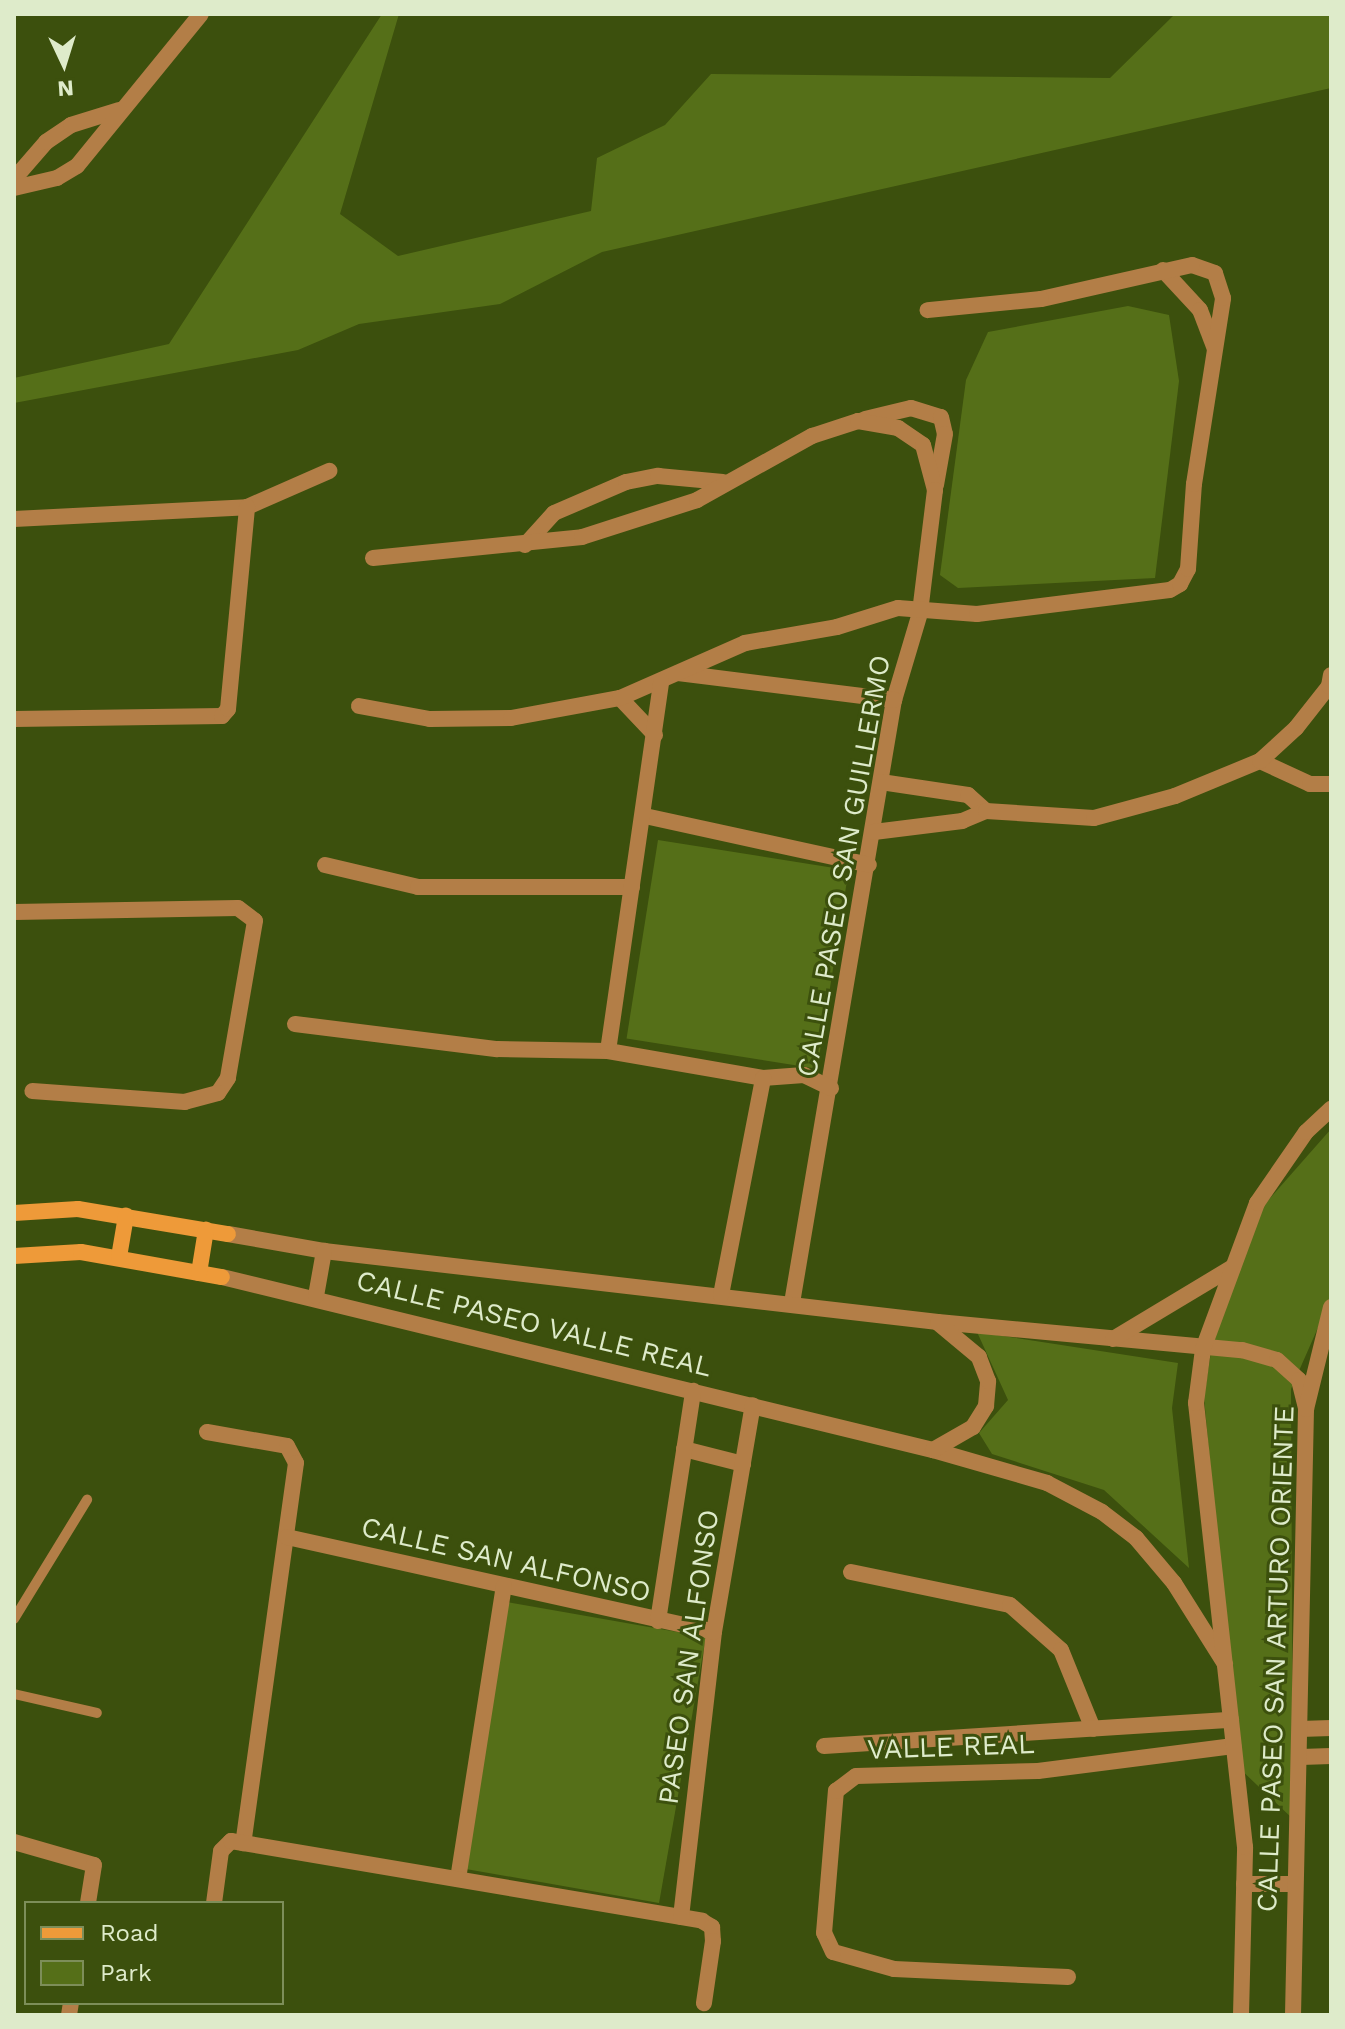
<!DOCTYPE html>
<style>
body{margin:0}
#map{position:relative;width:1345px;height:2029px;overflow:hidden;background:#3c500d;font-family:"Work Sans",sans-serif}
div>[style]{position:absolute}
.green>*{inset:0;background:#556f18;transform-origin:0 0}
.lane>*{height:10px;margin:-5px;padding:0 5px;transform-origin:5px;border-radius:5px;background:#b37e47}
.street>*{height:16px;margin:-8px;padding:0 8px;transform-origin:8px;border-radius:8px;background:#b37e47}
.secondary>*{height:16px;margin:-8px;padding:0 8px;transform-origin:8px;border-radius:8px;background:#ee9a39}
span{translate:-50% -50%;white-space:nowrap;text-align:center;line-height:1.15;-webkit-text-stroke:6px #3c500d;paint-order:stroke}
.street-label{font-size:28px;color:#deebca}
.frame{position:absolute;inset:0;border:16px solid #deebca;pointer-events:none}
.legend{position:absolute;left:24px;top:1901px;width:260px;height:104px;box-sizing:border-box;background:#3c500d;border:2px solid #7d8e59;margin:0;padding:10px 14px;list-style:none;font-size:24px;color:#deebca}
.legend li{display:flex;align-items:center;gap:16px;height:40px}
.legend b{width:40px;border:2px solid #7d8e59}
.north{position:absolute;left:24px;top:24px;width:80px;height:80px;-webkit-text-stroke:6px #3c500d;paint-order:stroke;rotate:176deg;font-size:22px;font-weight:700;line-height:32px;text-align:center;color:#deebca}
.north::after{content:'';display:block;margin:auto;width:28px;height:36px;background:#deebca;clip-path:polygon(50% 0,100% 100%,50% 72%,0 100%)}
</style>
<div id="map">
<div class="green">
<div style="clip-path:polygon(382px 14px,399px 14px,340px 214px,398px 256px,591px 211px,597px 158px,665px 125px,711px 74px,1110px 78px,1175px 14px,1331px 14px,1331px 88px,602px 252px,500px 304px,359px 324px,298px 350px,14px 403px,14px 378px,169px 344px)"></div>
<div style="clip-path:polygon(1128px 306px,1169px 315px,1179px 381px,1155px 578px,958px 588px,940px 575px,966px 380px,988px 332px)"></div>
<div style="left:658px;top:840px;width:193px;height:201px;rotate:9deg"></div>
<div style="clip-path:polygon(1331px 1129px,1331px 1298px,1291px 1389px,1293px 1819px,1238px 1767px,1204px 1397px,1214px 1333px,1264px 1205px)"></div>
<div style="clip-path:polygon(977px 1332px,1178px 1363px,1172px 1408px,1189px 1568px,1104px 1490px,992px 1454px,979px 1433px,1008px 1400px)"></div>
<div style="left:507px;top:1602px;width:202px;height:270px;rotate:10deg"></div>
</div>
<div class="lane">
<div style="left:14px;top:1619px;width:140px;rotate:-58.5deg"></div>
<div style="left:14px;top:1694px;width:85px;rotate:12.9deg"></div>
</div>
<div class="street">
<div style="left:14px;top:179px;width:49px;rotate:-49.1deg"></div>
<div style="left:46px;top:142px;width:30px;rotate:-34deg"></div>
<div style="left:71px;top:125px;width:50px;rotate:-17.4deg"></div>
<div style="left:14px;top:188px;width:44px;rotate:-13.1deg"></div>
<div style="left:57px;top:178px;width:23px;rotate:-31deg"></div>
<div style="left:77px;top:166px;width:196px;rotate:-50.8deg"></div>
<div style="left:1163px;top:270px;width:54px;rotate:47.2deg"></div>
<div style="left:1200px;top:310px;width:40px;rotate:69deg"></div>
<div style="left:865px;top:419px;width:47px;rotate:-13.4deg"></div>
<div style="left:911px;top:408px;width:31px;rotate:17deg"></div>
<div style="left:941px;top:417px;width:17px;rotate:77deg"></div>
<div style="left:945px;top:434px;width:52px;rotate:100deg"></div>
<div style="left:14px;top:519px;width:233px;rotate:-2.9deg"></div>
<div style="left:247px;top:507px;width:90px;rotate:-23.7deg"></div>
<div style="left:525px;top:545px;width:43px;rotate:-47.8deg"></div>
<div style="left:554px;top:513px;width:78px;rotate:-23.3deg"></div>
<div style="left:626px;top:482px;width:33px;rotate:-11deg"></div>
<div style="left:658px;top:476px;width:65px;rotate:5.3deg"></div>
<div style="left:373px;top:558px;width:210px;rotate:-5.7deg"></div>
<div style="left:582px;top:537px;width:121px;rotate:-17.8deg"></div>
<div style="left:697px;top:500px;width:132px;rotate:-29.1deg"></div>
<div style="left:812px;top:436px;width:48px;rotate:-18.1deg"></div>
<div style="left:858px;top:421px;width:41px;rotate:9.9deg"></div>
<div style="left:898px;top:428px;width:30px;rotate:34deg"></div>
<div style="left:923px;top:445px;width:47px;rotate:75.1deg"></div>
<div style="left:935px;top:490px;width:124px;rotate:97deg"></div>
<div style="left:920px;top:613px;width:91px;rotate:106.6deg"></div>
<div style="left:894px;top:700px;width:612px;rotate:99.6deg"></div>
<div style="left:678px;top:673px;width:218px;rotate:7.1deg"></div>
<div style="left:620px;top:698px;width:51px;rotate:46.6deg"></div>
<div style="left:359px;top:706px;width:72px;rotate:10.4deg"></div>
<div style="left:430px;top:719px;width:81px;rotate:-0.7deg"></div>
<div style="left:511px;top:718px;width:111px;rotate:-10.4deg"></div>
<div style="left:620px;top:698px;width:137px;rotate:-23.7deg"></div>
<div style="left:745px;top:643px;width:93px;rotate:-9.9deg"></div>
<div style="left:837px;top:627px;width:64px;rotate:-17.3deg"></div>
<div style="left:898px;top:608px;width:79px;rotate:4.3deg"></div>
<div style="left:977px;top:614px;width:194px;rotate:-7.1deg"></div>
<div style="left:1170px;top:590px;width:12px;rotate:-31deg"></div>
<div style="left:1180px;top:584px;width:17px;rotate:-62deg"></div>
<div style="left:1188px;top:569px;width:85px;rotate:-86deg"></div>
<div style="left:1194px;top:484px;width:188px;rotate:-81.1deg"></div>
<div style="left:1223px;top:298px;width:26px;rotate:-108deg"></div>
<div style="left:1215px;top:273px;width:24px;rotate:-161deg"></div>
<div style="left:1192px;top:265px;width:155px;rotate:167.3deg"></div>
<div style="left:1041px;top:299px;width:114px;rotate:174.4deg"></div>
<div style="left:14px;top:719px;width:208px;rotate:-0.8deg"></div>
<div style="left:222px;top:716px;width:9px;rotate:-49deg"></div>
<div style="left:228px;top:709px;width:203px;rotate:-84.6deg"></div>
<div style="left:1260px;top:761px;width:55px;rotate:24.7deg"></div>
<div style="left:1310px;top:784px;width:21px"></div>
<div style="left:881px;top:782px;width:88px;rotate:8.5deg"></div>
<div style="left:968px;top:795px;width:24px;rotate:42deg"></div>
<div style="left:645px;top:816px;width:229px;rotate:12.3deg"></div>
<div style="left:874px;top:832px;width:89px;rotate:-7.1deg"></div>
<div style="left:962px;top:821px;width:26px;rotate:-23deg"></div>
<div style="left:986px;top:811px;width:108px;rotate:3.7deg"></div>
<div style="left:1094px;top:818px;width:84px;rotate:-15.2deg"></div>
<div style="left:1175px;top:796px;width:92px;rotate:-22.4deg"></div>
<div style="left:1260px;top:761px;width:49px;rotate:-42.5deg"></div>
<div style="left:1296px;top:728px;width:53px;rotate:-51.8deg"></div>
<div style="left:1329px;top:686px;width:11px;rotate:-80deg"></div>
<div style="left:325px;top:865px;width:96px;rotate:13.3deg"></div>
<div style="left:418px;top:887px;width:214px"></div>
<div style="left:14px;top:912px;width:224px;rotate:-1deg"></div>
<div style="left:238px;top:908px;width:21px;rotate:37deg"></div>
<div style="left:255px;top:921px;width:159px;rotate:99.8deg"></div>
<div style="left:228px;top:1078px;width:18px;rotate:124deg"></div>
<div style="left:218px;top:1093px;width:34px;rotate:165deg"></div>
<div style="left:185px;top:1102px;width:153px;rotate:-175.9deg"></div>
<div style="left:295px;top:1024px;width:204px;rotate:7.1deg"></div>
<div style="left:497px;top:1049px;width:111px;rotate:1deg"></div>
<div style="left:608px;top:1051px;width:157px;rotate:9.9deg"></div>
<div style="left:763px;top:1078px;width:41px;rotate:-4.2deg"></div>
<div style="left:804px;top:1075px;width:30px;rotate:26deg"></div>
<div style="left:608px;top:1051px;width:373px;rotate:-81.8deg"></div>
<div style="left:228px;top:1234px;width:97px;rotate:10deg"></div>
<div style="left:324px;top:1251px;width:618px;rotate:6.6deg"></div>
<div style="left:938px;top:1322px;width:305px;rotate:5.3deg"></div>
<div style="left:1242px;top:1350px;width:36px;rotate:16deg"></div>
<div style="left:1277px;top:1360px;width:30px;rotate:42deg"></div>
<div style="left:1299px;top:1380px;width:30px;rotate:76deg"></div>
<div style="left:222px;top:1277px;width:732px;rotate:13.68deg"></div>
<div style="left:933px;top:1450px;width:119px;rotate:16.1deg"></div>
<div style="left:1047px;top:1483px;width:62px;rotate:27.8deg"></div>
<div style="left:1102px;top:1512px;width:43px;rotate:37.4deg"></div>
<div style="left:1136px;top:1538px;width:59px;rotate:49.8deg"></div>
<div style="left:1174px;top:1583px;width:96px;rotate:57.8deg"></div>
<div style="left:721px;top:1295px;width:221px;rotate:-79deg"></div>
<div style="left:316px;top:1296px;width:46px;rotate:-79.9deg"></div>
<div style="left:1113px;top:1339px;width:140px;rotate:-31deg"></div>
<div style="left:207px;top:1432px;width:81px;rotate:9.9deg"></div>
<div style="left:287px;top:1446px;width:19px;rotate:62deg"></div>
<div style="left:296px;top:1463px;width:384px;rotate:97.9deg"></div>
<div style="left:684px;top:1449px;width:61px;rotate:14.3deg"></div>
<div style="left:933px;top:1450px;width:46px;rotate:-29.9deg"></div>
<div style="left:973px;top:1427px;width:25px;rotate:-58deg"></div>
<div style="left:986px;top:1406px;width:25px;rotate:-85deg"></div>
<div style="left:988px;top:1381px;width:26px;rotate:-111deg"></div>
<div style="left:979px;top:1357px;width:53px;rotate:-140.3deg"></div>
<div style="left:287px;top:1537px;width:437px;rotate:12.5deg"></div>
<div style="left:851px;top:1572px;width:162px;rotate:11.7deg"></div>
<div style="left:1010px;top:1605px;width:68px;rotate:41.4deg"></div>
<div style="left:1061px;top:1650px;width:85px;rotate:67.9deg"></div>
<div style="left:658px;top:1621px;width:233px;rotate:-81.3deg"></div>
<div style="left:1300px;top:1729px;width:31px;rotate:-2deg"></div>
<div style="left:824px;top:1746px;width:408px;rotate:-3.7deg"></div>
<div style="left:1301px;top:1757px;width:30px;rotate:-2deg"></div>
<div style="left:14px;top:1842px;width:83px;rotate:16deg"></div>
<div style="left:94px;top:1865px;width:38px;rotate:99deg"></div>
<div style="left:458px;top:1879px;width:297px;rotate:-81.1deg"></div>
<div style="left:1244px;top:1884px;width:51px"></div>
<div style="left:214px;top:1903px;width:52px;rotate:-82.3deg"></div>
<div style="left:221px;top:1851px;width:14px;rotate:-45deg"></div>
<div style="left:231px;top:1841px;width:478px;rotate:9.6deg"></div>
<div style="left:702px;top:1921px;width:12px;rotate:31deg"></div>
<div style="left:712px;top:1927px;width:14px;rotate:86deg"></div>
<div style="left:713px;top:1941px;width:63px;rotate:98.3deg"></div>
<div style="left:681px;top:1917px;width:287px;rotate:-83.4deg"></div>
<div style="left:714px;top:1632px;width:230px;rotate:-80.3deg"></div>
<div style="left:1068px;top:1977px;width:174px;rotate:-177.4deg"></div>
<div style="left:894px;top:1969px;width:63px;rotate:-164.4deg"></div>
<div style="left:833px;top:1952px;width:21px;rotate:-115deg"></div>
<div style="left:824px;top:1933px;width:143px;rotate:-85.2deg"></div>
<div style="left:836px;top:1791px;width:25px;rotate:-37deg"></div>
<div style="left:856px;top:1776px;width:182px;rotate:-1.6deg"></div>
<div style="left:1038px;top:1771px;width:197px;rotate:-7.3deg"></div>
<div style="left:69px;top:2015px;width:12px;rotate:-81deg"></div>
<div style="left:1241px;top:2015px;width:168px;rotate:-88.6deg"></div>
<div style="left:1245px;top:1847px;width:447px;rotate:-96.3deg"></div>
<div style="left:1196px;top:1403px;width:54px;rotate:-82.6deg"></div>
<div style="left:1203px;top:1349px;width:156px;rotate:-69.7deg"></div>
<div style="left:1257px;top:1203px;width:86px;rotate:-55.4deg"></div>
<div style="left:1306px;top:1132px;width:34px;rotate:-43deg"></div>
<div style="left:1293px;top:2015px;width:606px;rotate:-88.77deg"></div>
<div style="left:1306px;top:1409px;width:105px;rotate:-76.2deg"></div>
</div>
<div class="secondary">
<div style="left:14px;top:1213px;width:64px;rotate:-3.6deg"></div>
<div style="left:78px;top:1209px;width:152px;rotate:9.5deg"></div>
<div style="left:14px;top:1256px;width:67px;rotate:-3.4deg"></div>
<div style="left:81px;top:1252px;width:143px;rotate:10.1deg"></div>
<div style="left:119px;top:1257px;width:42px;rotate:-80.3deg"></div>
<div style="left:199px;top:1273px;width:44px;rotate:-80.8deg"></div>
</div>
<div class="street-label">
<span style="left:844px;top:866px;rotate:-80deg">CALLE PASEO SAN GUILLERMO</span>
<span style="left:534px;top:1324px;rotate:14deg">CALLE PASEO VALLE REAL</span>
<span style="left:506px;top:1560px;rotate:13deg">CALLE SAN ALFONSO</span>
<span style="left:689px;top:1657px;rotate:-82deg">PASEO SAN ALFONSO</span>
<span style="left:1276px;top:1659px;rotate:-88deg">CALLE PASEO SAN ARTURO ORIENTE</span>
<span style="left:951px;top:1747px;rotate:-2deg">VALLE REAL</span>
</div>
<div class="frame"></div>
<ul class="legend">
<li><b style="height:10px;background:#ee9a39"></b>Road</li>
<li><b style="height:22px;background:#556f18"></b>Park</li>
</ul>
<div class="north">N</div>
</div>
